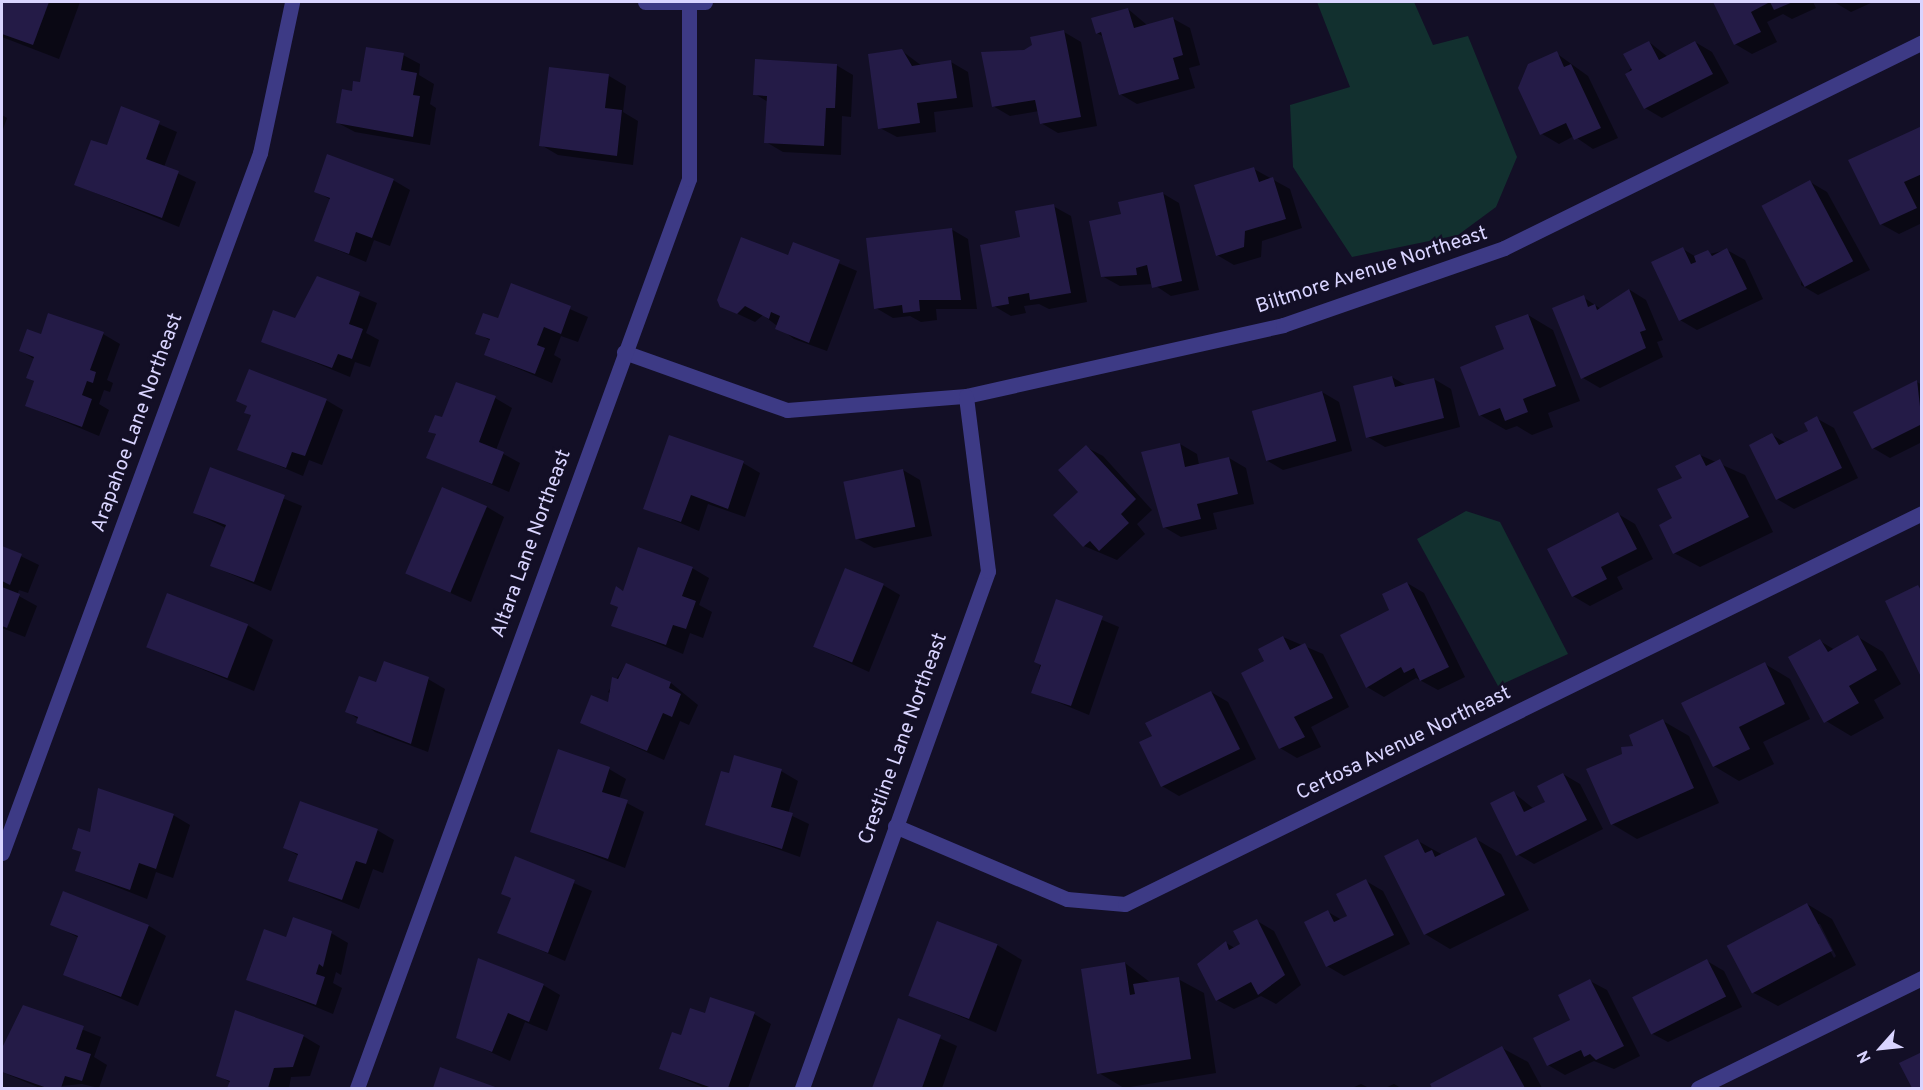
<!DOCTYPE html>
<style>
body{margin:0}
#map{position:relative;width:1923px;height:1090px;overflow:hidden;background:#130f26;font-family:Overpass,sans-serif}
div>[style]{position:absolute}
.green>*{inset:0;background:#12302f}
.shadow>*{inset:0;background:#0007}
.building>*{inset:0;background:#241b47;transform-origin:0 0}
.minor>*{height:15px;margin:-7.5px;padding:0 7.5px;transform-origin:7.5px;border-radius:7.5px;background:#3d3a85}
span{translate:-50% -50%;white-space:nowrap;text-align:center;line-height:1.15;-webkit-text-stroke:5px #130f26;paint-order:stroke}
.street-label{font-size:20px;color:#d9d4ff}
.frame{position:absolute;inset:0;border:3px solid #d9d4ff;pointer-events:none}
.north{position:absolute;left:1851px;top:1018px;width:60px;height:60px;-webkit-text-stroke:4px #130f26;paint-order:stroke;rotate:243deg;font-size:16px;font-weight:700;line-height:24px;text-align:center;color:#d9d4ff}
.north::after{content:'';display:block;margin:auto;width:21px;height:27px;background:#d9d4ff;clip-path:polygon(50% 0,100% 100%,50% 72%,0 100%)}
</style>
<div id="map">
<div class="green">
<div style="clip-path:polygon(1317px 2px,1414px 2px,1433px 45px,1468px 36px,1517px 157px,1496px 207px,1458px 235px,1352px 257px,1293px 167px,1290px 105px,1350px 87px)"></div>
<div style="clip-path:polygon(1466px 511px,1500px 522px,1568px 654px,1498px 686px,1417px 539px)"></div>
</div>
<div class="shadow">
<div style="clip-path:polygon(2px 2px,80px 2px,59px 59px,2px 37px)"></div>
<div style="clip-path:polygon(1714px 2px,1813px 2px,1816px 8px,1792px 19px,1783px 14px,1767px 22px,1777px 42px,1752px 54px,1735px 44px)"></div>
<div style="clip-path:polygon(1834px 2px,1873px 2px,1851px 12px)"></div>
<div style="clip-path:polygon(1128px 9px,1147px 25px,1172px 18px,1190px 28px,1200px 65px,1189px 68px,1195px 88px,1137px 104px,1120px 94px,1104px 37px,1097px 33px)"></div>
<div style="clip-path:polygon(1064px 32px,1081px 42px,1097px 126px,1058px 133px,1041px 123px,1039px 111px,1010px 116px,993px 106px,1024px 51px)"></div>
<div style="clip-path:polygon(1649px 42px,1668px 57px,1695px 42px,1712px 52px,1729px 83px,1662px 118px,1645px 108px,1627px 74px)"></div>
<div style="clip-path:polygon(902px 51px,922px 66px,951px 62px,968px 72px,973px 107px,934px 112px,936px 132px,897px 137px,880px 128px)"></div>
<div style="clip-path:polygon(1556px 53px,1588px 76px,1618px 138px,1593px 149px,1574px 136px,1559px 144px,1542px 134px)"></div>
<div style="clip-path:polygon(403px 55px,420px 64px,419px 75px,434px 84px,430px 104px,436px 108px,430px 145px,355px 132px,338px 123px,361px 84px)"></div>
<div style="clip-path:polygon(836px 65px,853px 75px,851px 117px,842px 116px,841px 155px,783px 152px,766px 142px,768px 102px,755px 94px)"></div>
<div style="clip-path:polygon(609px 76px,626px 86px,623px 112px,638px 121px,633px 165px,558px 155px,541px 145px)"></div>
<div style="clip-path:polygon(122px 108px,177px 132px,164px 167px,196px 182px,179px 227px,76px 185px,108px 147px)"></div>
<div style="clip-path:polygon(2px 115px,7px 118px,2px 132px)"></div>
<div style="clip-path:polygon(1922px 128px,1922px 223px,1899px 234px,1881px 224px)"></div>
<div style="clip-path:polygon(1254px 169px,1290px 189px,1302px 228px,1262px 241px,1261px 257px,1234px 265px,1217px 255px)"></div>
<div style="clip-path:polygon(393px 180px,410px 190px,390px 246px,374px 240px,366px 262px,316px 241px,331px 200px,316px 191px)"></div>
<div style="clip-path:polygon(1810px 182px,1827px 192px,1870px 270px,1818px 295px,1801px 285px)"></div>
<div style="clip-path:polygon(1162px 193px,1179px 203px,1199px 290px,1171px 296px,1153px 284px,1120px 286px,1102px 276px,1123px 215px)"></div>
<div style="clip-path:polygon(1053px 206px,1071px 216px,1087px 302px,1049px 309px,1039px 304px,1024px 306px,1026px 313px,1011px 316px,994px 306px,1021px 239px)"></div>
<div style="clip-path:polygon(951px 229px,968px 239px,977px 309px,936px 309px,937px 320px,921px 322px,910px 316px,893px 318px,876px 308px)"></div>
<div style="clip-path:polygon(794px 244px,857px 271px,827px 351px,794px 339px,763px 315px,755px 322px,721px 306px,789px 257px)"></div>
<div style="clip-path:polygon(1683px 249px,1696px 257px,1727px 250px,1745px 260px,1763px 299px,1697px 330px,1680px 320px)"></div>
<div style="clip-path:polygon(318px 278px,377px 303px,366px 333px,379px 340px,370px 367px,355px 362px,350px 377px,263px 341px,295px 320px)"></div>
<div style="clip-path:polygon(512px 284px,588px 317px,578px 342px,561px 336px,554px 355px,561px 359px,552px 383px,486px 355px,491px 341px,477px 333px,499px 320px)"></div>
<div style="clip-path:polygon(1630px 290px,1646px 300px,1663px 340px,1657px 342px,1663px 357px,1600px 388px,1583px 378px,1583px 297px,1601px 309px)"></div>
<div style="clip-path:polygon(1528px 315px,1553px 330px,1580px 401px,1548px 413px,1553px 427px,1532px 435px,1517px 426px,1506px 430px,1480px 415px,1506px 350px)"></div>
<div style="clip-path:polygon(103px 334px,120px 344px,107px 380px,113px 383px,110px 392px,104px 390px,99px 404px,109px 410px,99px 436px,27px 406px,35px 382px,28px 377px,34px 359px,21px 351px,42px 336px)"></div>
<div style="clip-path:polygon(1392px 377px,1407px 386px,1434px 379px,1451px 389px,1460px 427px,1385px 447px,1368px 437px)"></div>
<div style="clip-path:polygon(1917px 382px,1922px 385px,1922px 442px,1890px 458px,1873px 448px)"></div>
<div style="clip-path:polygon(1322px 392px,1339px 402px,1352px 451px,1283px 470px,1266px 460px)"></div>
<div style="clip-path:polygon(495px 398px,512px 408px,496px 450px,520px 463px,509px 492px,428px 457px,437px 435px,430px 431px,443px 419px)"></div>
<div style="clip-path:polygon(326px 400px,343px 410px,322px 465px,309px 460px,303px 476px,239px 449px)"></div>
<div style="clip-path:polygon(1816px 418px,1834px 428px,1858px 478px,1794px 509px,1777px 499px,1772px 435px,1786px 443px,1810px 432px)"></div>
<div style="clip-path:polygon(1180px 444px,1197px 454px,1199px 465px,1229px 458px,1246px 468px,1254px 504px,1213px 513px,1217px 529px,1181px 537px,1164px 527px)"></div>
<div style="clip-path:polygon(1086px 447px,1103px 456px,1152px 510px,1137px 524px,1145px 534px,1117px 560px,1084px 546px,1055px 515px,1080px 492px)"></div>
<div style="clip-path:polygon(1700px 455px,1745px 475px,1773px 532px,1700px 567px,1674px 553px,1674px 519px,1684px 478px)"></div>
<div style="clip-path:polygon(743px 463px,760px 473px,745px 517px,708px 504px,699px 531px,645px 508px)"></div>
<div style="clip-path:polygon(211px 469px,302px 506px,271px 591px,212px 566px,226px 528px,195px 513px)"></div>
<div style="clip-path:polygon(903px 470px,920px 480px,932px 536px,874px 548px,856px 538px)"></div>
<div style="clip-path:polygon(487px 507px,504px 517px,471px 602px,410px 575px)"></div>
<div style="clip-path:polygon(1618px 514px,1635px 524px,1653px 559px,1617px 577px,1623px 589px,1590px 606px,1573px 596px)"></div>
<div style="clip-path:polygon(2px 547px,39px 565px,28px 593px,19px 590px,17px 595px,37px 606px,25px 637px,2px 628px)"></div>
<div style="clip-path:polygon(692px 568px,709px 578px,699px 605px,712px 612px,703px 638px,690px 633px,683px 654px,613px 625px,624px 592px)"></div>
<div style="clip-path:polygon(1407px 583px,1424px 593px,1465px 677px,1438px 690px,1416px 678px,1384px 697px,1367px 687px,1391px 611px)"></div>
<div style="clip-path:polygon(883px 585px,900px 595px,869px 672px,815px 647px)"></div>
<div style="clip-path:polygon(1057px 601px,1119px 627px,1089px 715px,1033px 692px)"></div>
<div style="clip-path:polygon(247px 625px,273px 640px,254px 691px,149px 647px)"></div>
<div style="clip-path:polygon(1283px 637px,1323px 654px,1349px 707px,1311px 727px,1321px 747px,1297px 758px,1280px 748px,1266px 662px)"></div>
<div style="clip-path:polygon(1858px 637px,1883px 652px,1901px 684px,1874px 700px,1884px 718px,1851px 736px,1826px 721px,1820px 641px,1835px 650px)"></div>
<div style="clip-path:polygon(626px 664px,671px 683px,698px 705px,689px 725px,680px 721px,664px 760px,582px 723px,609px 704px,613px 695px,608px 692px)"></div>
<div style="clip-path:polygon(1765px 664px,1790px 679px,1810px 719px,1763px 742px,1774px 764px,1739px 781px,1714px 766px)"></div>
<div style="clip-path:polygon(428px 679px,445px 689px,428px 752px,375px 732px,347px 711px,377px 684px)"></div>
<div style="clip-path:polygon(1211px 692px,1228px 702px,1256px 759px,1179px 796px,1162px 786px)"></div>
<div style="clip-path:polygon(1663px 721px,1689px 736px,1719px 803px,1637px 839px,1612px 824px,1624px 755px)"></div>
<div style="clip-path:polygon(609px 769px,626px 779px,619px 799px,644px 812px,625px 868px,532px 831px)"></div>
<div style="clip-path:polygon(781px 771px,798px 781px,788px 814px,809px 824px,800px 857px,707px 824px,730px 775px)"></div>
<div style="clip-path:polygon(1563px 774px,1580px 784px,1603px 829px,1534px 864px,1517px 854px,1514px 793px,1534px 809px,1547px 802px)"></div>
<div style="clip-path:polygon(173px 815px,190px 825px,173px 878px,156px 872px,147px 899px,76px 871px,83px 853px,73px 848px,91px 834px)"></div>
<div style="clip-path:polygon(377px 830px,394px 840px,383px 873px,373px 869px,359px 909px,290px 881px,299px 856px,285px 848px)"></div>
<div style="clip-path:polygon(1476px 839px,1501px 854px,1529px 910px,1450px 949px,1425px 934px,1418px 841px,1443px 855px)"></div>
<div style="clip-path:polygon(516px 858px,592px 891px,565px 961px,499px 932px,512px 898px)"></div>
<div style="clip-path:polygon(1366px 881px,1383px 891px,1410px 944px,1344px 976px,1327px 966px,1328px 912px,1342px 920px,1349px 917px)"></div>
<div style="clip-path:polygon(evenodd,1807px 904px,1832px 919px,1856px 965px,1778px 1006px,1752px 992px,1807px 904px,1816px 924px,1820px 924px,1836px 956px,1834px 958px,1816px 924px)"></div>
<div style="clip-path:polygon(1257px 921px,1274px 931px,1301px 985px,1276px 1004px,1261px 996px,1234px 1009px,1217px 1000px,1226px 943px,1235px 948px,1242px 945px)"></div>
<div style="clip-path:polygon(52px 924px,149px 926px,166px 936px,138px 1006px,64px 974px,79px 938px)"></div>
<div style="clip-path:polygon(331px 933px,348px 943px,341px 975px,336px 972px,333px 983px,342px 988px,333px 1014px,248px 979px,287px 939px)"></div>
<div style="clip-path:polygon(997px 945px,1022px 960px,996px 1032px,911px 995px)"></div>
<div style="clip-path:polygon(1707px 961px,1724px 971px,1742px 1007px,1668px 1042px,1651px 1033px)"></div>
<div style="clip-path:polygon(1125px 963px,1151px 983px,1178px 979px,1204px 993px,1216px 1073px,1124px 1088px,1099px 1073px)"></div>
<div style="clip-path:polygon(1590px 981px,1607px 990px,1640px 1056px,1614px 1069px,1594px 1061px,1565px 1075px,1548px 1065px)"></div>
<div style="clip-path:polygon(543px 985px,560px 995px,547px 1031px,525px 1022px,510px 1061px,458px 1037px)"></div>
<div style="clip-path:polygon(24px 1006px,101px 1037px,94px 1057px,107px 1065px,99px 1088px,82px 1084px,40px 1088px,2px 1072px,2px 1056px)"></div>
<div style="clip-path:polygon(754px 1014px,771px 1024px,748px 1088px,705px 1088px,661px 1069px,682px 1037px,705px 1015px)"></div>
<div style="clip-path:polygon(899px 1020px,957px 1046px,942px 1088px,874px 1088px)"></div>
<div style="clip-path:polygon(303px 1036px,320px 1046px,310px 1076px,291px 1077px,289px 1088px,229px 1088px,231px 1083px,218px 1075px)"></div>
<div style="clip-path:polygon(1502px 1048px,1528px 1062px,1542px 1088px,1433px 1088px)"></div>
<div style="clip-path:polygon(441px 1069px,494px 1088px,434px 1088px)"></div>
<div style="clip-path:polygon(1361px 1084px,1369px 1088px,1352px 1088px)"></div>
<div style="clip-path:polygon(1394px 1084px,1401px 1088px,1385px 1088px)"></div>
</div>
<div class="building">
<div style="clip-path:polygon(2px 2px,49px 2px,33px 45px,2px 34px)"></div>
<div style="clip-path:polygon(1713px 2px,1793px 2px,1774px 10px,1770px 2px,1751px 12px,1761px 32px,1734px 45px)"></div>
<div style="clip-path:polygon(1128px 8px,1134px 28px,1173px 17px,1183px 55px,1173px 58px,1179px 79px,1119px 95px,1101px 32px,1096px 34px,1091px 18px)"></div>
<div style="clip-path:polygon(1064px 30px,1081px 117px,1040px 124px,1035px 100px,992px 107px,981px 52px,1024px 50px,1032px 45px,1030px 37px)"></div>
<div style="clip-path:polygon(1649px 41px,1659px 60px,1695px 41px,1713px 74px,1644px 109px,1625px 74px,1632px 70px,1623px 54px)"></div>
<div style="clip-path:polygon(366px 47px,404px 53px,401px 70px,417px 73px,413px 95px,420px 96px,413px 137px,336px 123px,342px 89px,352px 91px,353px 81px,360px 82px)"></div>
<div style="clip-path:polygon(902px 49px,912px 66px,951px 60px,957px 98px,917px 103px,920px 123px,878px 129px,868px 54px)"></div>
<div style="clip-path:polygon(1557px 51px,1564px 67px,1571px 64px,1601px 128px,1574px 140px,1566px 123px,1540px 135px,1518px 88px,1528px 64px)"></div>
<div style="clip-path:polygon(755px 59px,837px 64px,835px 108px,826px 108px,824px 146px,764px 143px,767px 96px,753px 95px)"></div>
<div style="clip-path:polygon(549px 67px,609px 74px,605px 108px,622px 110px,617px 156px,539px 146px)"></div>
<div style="clip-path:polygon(121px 106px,160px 121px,146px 159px,179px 171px,162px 218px,74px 185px,91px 140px,107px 145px)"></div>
<div style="clip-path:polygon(1922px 126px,1922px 174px,1904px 182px,1917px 208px,1880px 225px,1848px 160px)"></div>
<div style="clip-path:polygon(327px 154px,394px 179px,372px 238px,356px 232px,349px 254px,314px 241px,330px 198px,314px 192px)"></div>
<div style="clip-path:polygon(1254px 167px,1259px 182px,1273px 177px,1286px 219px,1245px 231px,1244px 247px,1216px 256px,1194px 185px)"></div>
<div style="left:1810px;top:180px;width:92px;height:55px;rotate:62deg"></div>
<div style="clip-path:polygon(1163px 192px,1182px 281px,1152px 288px,1147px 265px,1136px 268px,1137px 275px,1101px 277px,1089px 221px,1121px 214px,1118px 202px)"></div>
<div style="clip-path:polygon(1054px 204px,1071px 293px,1030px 300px,1029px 293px,1008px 297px,1009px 304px,992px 307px,980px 245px,1020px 237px,1015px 211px)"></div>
<div style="clip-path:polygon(952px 228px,961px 300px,919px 300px,920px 311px,903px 313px,902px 305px,874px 309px,866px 238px)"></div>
<div style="clip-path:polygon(741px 237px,788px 255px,793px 242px,840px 260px,809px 343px,775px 329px,780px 316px,771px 312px,769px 319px,745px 306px,737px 314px,720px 307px,717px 300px)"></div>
<div style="clip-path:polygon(1683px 247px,1691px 264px,1696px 262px,1694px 256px,1708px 250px,1712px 256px,1727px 248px,1747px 289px,1679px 321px,1651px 262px)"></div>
<div style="clip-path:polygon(317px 276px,360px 292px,349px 324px,363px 329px,352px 359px,338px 354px,332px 368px,261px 342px,273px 310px,295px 318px)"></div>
<div style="clip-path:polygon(511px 283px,571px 306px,561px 334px,544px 327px,537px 345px,545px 348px,535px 374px,484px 355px,490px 339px,475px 334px,483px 313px,498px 318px)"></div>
<div style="clip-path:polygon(1629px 289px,1646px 330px,1640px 332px,1646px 348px,1581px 379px,1552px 308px,1584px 295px,1588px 307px,1595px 304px,1597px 310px)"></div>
<div style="clip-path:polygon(48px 313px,104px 332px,90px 370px,96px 372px,93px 383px,87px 381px,82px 395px,92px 399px,82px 427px,25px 406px,34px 381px,26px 378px,34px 357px,19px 351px,27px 329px,41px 334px)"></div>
<div style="clip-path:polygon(1528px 314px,1556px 386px,1523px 399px,1528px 412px,1505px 421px,1500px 408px,1479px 416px,1460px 367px,1504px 349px,1495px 326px)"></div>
<div style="clip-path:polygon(249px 369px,327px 399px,305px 456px,292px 452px,286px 468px,237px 450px,251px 415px,244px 413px,247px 406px,236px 401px)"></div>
<div style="clip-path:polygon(1392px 376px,1395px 387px,1434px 378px,1444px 418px,1366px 438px,1353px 386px)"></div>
<div style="clip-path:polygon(1917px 380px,1922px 424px,1872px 449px,1853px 412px)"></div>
<div style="clip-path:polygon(456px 382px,496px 396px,479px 442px,504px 452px,492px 484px,426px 458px,436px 434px,428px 432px,435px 415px,442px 417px)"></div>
<div style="left:1322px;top:391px;width:52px;height:73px;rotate:74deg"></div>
<div style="clip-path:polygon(1817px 416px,1842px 468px,1776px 500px,1749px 445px,1772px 433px,1779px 445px,1808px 431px,1804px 423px)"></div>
<div style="clip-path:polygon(669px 435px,744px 461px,728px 509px,691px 495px,681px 522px,643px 509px)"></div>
<div style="clip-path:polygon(1180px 443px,1185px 467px,1229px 457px,1238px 494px,1197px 504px,1201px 519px,1163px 528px,1141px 452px)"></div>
<div style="clip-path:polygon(1086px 445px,1136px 499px,1121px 514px,1129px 523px,1099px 551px,1090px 541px,1083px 547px,1053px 515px,1078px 492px,1058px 470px)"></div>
<div style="clip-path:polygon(1700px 454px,1706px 466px,1720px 459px,1749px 517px,1673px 554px,1659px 525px,1672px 518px,1657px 489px,1682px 478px,1675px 466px)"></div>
<div style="clip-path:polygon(210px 467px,285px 495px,254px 582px,210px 566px,226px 525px,193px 513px)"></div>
<div style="left:903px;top:469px;width:59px;height:61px;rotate:78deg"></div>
<div style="left:442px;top:487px;width:49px;height:94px;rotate:23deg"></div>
<div style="clip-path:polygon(1618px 512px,1637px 549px,1601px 567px,1607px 579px,1572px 597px,1547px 549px)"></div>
<div style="clip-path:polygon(2px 546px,22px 554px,10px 585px,2px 581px)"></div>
<div style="clip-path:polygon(638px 547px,693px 567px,682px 596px,696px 601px,686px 629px,673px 625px,666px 645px,611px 626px,618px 607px,610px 604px,616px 586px,623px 591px)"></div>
<div style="left:845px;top:568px;width:42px;height:85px;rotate:22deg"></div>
<div style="clip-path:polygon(1407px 582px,1449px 667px,1420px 681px,1414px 668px,1404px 673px,1401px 667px,1366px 688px,1340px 635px,1389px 610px,1382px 594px)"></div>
<div style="clip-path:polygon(1918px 585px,1922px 592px,1922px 679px,1885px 601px)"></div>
<div style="clip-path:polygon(2px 587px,20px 594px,7px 628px,2px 626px)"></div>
<div style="left:167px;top:593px;width:87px;height:58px;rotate:21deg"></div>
<div style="clip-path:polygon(1056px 599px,1103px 616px,1071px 706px,1031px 693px,1041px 665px,1034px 662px)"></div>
<div style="clip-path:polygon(1858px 635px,1877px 670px,1849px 686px,1859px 703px,1824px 723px,1788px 657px,1820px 639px,1828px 652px)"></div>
<div style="clip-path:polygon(1283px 636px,1290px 650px,1305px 643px,1333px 698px,1294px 717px,1305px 737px,1279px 749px,1241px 673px,1264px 661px,1258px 649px)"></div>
<div style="clip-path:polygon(384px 661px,429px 677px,411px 744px,356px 723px,358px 717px,345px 712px,359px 676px,376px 682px)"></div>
<div style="clip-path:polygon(1765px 662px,1785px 704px,1739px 727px,1750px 749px,1713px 767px,1681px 703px)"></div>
<div style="clip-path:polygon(626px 663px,671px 682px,669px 688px,681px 694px,672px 717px,663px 713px,647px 751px,580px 723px,591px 695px,608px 702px,612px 677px,618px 679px)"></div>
<div style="clip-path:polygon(1211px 691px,1240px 749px,1161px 787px,1139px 742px,1152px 736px,1145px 723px)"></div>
<div style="clip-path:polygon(1663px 719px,1694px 788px,1611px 825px,1586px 769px,1622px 754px,1621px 747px,1633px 746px,1629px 735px)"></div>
<div style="clip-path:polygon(558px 749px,610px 767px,602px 792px,628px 800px,608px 859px,530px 832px)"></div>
<div style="clip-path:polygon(734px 755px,782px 769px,771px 807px,793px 813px,782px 849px,705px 825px,721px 771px,729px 773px)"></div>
<div style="clip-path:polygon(1563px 773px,1587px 820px,1516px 856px,1490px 803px,1514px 791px,1524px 812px,1545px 802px,1537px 786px)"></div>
<div style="clip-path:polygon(98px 788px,174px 814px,156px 869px,139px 863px,130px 890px,75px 871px,81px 852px,72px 849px,78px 828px,90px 832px)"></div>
<div style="clip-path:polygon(300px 801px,378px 829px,366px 864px,356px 861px,342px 900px,288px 881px,298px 854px,283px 848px)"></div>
<div style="clip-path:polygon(1476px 837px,1505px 895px,1424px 935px,1384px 856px,1418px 839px,1425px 853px,1432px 850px,1435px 857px)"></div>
<div style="clip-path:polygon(515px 856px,575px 880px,548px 953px,497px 933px,511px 898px,501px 894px)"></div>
<div style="clip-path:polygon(1366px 879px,1394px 935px,1326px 967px,1304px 922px,1328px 910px,1334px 922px,1347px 916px,1336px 894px)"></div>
<div style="clip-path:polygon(63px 891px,149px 925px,121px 997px,63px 975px,78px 936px,50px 925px)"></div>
<div style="left:1807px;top:903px;width:54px;height:91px;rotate:62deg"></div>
<div style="clip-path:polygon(293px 917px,332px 931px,323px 967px,319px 964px,316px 974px,325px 977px,316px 1005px,246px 980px,264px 929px,286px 937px)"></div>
<div style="clip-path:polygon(1257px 919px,1285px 975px,1258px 995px,1251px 982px,1216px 1001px,1197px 964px,1226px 941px,1229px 950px,1240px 944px,1233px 931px)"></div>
<div style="left:937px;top:921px;width:65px;height:80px;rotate:21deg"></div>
<div style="clip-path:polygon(478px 958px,544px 984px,529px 1022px,508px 1013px,492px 1052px,456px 1038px)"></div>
<div style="left:1707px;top:959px;width:42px;height:84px;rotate:63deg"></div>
<div style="clip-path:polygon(1125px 962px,1130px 995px,1135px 994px,1133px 984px,1179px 977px,1191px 1059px,1097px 1074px,1081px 969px)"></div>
<div style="clip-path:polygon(1590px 979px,1624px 1046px,1596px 1060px,1590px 1054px,1584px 1057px,1581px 1050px,1547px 1066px,1533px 1038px,1570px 1020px,1558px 995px)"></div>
<div style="clip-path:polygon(710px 997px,755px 1012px,728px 1088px,712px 1088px,659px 1069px,672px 1032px,681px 1035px,690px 1008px,705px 1013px)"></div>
<div style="clip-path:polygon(23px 1005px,84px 1026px,76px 1049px,91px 1054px,82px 1081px,65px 1076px,61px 1088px,47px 1088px,2px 1072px,2px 1048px)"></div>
<div style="clip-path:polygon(235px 1010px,304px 1035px,293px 1067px,274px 1068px,268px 1088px,227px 1088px,230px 1081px,216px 1076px)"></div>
<div style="clip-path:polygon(898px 1018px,941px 1035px,922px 1088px,872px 1088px)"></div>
<div style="clip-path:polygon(1502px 1046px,1525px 1088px,1432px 1088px,1430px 1084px)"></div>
<div style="clip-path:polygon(1922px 1052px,1922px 1088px,1912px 1088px,1899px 1063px)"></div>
<div style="clip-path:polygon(440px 1067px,498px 1088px,433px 1088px)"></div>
</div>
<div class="minor">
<div style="left:645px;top:2px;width:60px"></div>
<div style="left:624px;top:352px;width:173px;rotate:19.6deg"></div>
<div style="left:787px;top:410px;width:180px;rotate:-4.5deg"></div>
<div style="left:966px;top:396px;width:325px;rotate:-12.6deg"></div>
<div style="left:1283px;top:325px;width:234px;rotate:-19.2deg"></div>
<div style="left:1504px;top:248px;width:466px;rotate:-26.2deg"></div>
<div style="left:895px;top:826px;width:187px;rotate:23deg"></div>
<div style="left:1067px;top:899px;width:58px;rotate:4.9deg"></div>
<div style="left:1125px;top:904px;width:888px;rotate:-26.13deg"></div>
<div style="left:2px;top:853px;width:746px;rotate:-69.77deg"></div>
<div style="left:260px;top:153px;width:154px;rotate:-78deg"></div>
<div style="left:357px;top:1088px;width:968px;rotate:-69.94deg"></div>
<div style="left:689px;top:179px;width:176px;rotate:-90deg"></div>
<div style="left:802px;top:1088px;width:549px;rotate:-70.21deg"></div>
<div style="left:988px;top:571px;width:176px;rotate:-97.2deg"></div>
<div style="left:1698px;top:1088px;width:250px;rotate:-26.2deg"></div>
</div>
<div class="street-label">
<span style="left:1372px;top:271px;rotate:-18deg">Biltmore Avenue Northeast</span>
<span style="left:138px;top:423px;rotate:-70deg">Arapahoe Lane Northeast</span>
<span style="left:532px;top:544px;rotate:-70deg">Altara Lane Northeast</span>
<span style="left:904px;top:739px;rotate:-70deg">Crestline Lane Northeast</span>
<span style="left:1404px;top:744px;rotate:-26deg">Certosa Avenue Northeast</span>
</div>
<div class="frame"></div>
<div class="north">N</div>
</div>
